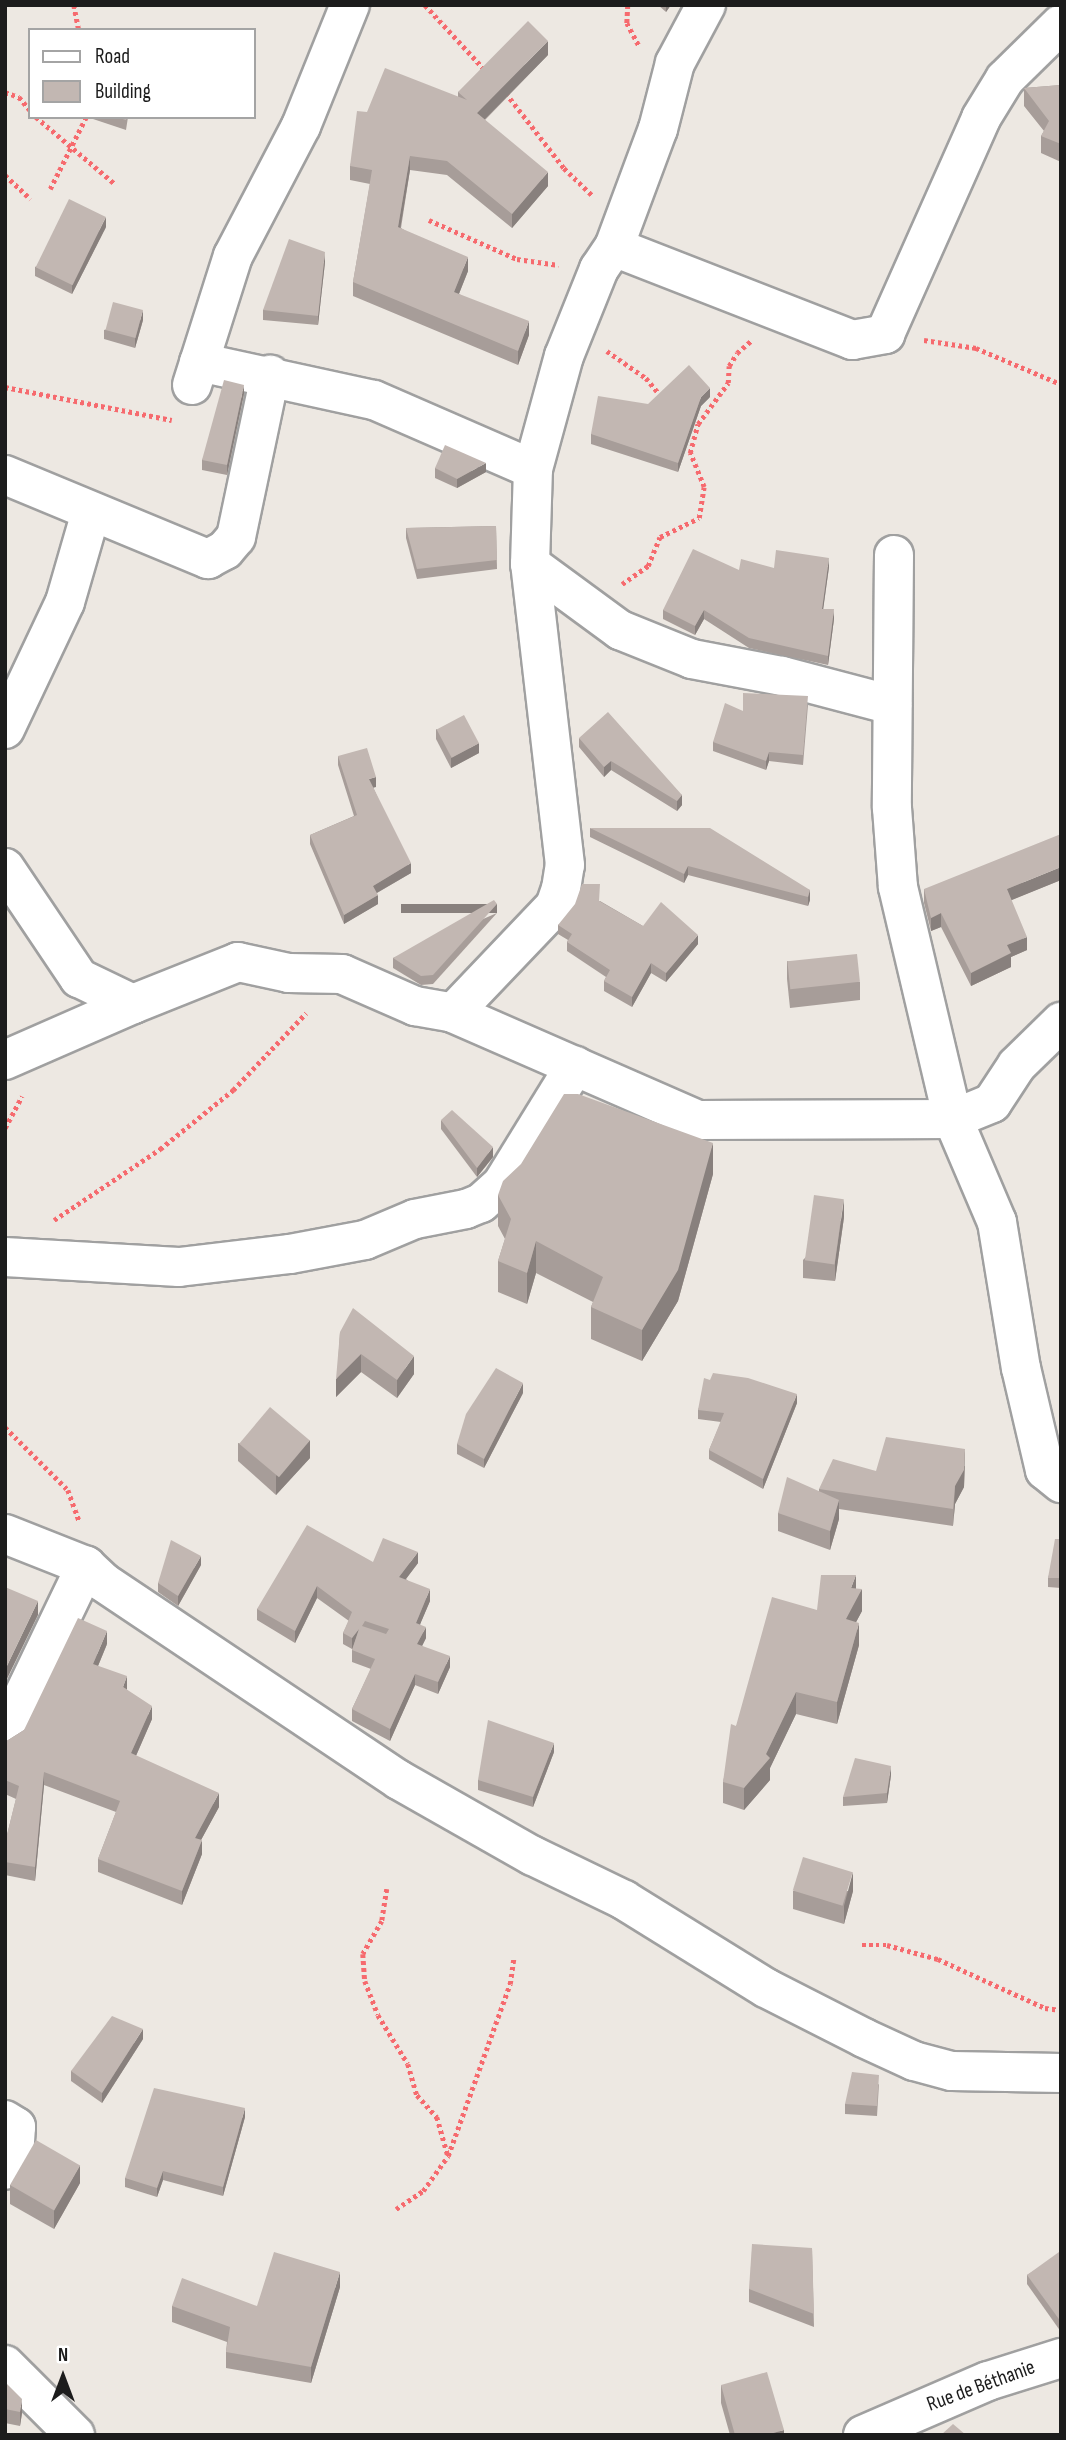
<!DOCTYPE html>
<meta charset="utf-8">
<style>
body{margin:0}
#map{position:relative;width:1066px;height:2440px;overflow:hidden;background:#ede8e2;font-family:"Sofia Sans Condensed",sans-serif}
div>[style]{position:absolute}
.path>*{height:4.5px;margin-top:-2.25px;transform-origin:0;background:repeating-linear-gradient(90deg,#f66a6e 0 3.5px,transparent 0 7px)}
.roads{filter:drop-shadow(2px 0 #a0a0a0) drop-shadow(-2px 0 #a0a0a0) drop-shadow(0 2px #a0a0a0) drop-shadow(0 -2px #a0a0a0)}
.minor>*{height:38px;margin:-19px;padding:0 19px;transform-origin:19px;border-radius:19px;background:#fff}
.wall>*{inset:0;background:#a79d99}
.shaded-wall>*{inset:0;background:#88807d;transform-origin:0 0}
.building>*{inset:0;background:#c2b7b2;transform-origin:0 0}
span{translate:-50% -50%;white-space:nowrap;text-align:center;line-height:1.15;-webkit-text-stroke:5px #fff;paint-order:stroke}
.street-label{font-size:21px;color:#1c1c1c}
.frame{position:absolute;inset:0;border:7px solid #1c1c1c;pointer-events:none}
.legend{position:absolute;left:28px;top:28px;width:228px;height:91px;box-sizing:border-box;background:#fff;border:2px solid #a4a4a4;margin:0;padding:9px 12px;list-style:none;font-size:21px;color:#1c1c1c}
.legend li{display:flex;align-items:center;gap:14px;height:35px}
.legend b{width:35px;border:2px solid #a4a4a4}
.north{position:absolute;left:28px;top:2342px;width:70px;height:70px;-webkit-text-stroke:5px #fff;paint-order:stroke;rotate:0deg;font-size:19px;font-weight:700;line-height:28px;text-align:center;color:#1c1c1c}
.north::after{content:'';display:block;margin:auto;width:24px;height:32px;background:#1c1c1c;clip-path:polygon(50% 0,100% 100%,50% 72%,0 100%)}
</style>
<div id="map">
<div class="path">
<div style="left:74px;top:5px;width:25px;rotate:79deg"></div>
<div style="left:425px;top:5px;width:90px;rotate:47.3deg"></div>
<div style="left:628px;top:5px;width:18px;rotate:93deg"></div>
<div style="left:627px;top:23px;width:27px;rotate:62deg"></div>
<div style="left:5px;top:92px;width:15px;rotate:20deg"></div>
<div style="left:19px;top:97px;width:17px;rotate:50deg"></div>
<div style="left:506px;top:93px;width:95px;rotate:52.3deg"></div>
<div style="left:564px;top:168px;width:39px;rotate:44deg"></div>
<div style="left:36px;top:117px;width:104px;rotate:40.3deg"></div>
<div style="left:5px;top:175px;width:35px;rotate:43deg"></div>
<div style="left:50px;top:189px;width:80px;rotate:-63.4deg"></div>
<div style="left:429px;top:220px;width:96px;rotate:23.9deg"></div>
<div style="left:517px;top:259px;width:42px;rotate:8.1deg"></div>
<div style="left:924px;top:340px;width:53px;rotate:8.7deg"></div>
<div style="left:976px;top:348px;width:92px;rotate:23deg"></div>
<div style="left:607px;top:351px;width:47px;rotate:34.7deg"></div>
<div style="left:646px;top:378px;width:23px;rotate:50deg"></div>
<div style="left:5px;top:387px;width:170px;rotate:11.2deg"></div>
<div style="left:622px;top:584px;width:32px;rotate:-35deg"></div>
<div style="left:648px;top:566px;width:31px;rotate:-68deg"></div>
<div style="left:660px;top:537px;width:43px;rotate:-26deg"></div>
<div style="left:699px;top:518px;width:31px;rotate:-81deg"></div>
<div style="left:704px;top:487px;width:37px;rotate:-112deg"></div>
<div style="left:690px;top:453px;width:30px;rotate:-75deg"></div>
<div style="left:698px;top:424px;width:51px;rotate:-53.8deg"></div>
<div style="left:728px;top:383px;width:17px;rotate:-87deg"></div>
<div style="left:729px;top:366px;width:15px;rotate:-58deg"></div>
<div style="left:737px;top:353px;width:18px;rotate:-41deg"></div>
<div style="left:5px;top:1128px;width:36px;rotate:-62deg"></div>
<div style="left:54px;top:1220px;width:128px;rotate:-33.8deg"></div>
<div style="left:160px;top:1149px;width:94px;rotate:-38.9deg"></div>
<div style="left:233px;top:1090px;width:106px;rotate:-46.5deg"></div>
<div style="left:5px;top:1427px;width:89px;rotate:45deg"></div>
<div style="left:68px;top:1490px;width:33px;rotate:70deg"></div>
<div style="left:387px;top:1889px;width:32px;rotate:99deg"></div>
<div style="left:382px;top:1921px;width:38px;rotate:120deg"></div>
<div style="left:363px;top:1954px;width:27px;rotate:86deg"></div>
<div style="left:365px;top:1981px;width:36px;rotate:69deg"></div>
<div style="left:378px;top:2015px;width:57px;rotate:58.5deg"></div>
<div style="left:408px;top:2064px;width:32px;rotate:74deg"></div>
<div style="left:417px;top:2095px;width:30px;rotate:48deg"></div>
<div style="left:437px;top:2117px;width:41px;rotate:74.2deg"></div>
<div style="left:862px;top:1945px;width:25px"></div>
<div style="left:887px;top:1945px;width:53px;rotate:15.4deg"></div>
<div style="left:938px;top:1959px;width:118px;rotate:24.6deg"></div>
<div style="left:1045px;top:2008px;width:16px;rotate:7deg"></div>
<div style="left:396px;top:2209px;width:32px;rotate:-34deg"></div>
<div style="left:423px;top:2191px;width:43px;rotate:-54.5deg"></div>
<div style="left:448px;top:2156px;width:183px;rotate:-70.2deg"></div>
<div style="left:510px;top:1984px;width:27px;rotate:-82deg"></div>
</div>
<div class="roads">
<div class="minor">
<div style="left:614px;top:247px;width:256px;rotate:21.3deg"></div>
<div style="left:852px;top:340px;width:34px;rotate:-10deg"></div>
<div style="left:885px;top:334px;width:236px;rotate:-66deg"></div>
<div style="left:981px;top:118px;width:46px;rotate:-58.4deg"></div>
<div style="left:1005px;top:79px;width:78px;rotate:-44.5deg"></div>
<div style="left:199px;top:362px;width:179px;rotate:12.3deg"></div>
<div style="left:374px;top:400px;width:173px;rotate:23.5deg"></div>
<div style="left:192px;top:385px;width:135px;rotate:-72.4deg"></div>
<div style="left:233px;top:256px;width:147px;rotate:-62.4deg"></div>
<div style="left:301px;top:126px;width:131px;rotate:-68deg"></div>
<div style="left:5px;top:475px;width:220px;rotate:22.5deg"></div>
<div style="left:208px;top:559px;width:19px;rotate:-28deg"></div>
<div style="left:225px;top:550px;width:17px;rotate:-50deg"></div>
<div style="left:236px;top:537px;width:166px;rotate:-78.1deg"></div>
<div style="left:894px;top:555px;width:253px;rotate:90.5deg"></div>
<div style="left:892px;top:808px;width:79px;rotate:85.7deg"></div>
<div style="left:898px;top:887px;width:238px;rotate:76.7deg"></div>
<div style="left:953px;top:1119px;width:112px;rotate:66.9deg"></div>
<div style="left:997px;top:1222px;width:148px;rotate:80.7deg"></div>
<div style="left:1021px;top:1368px;width:105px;rotate:76.8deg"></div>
<div style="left:1045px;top:1470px;width:21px;rotate:39deg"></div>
<div style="left:530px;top:564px;width:112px;rotate:36.3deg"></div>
<div style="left:620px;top:630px;width:78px;rotate:21.9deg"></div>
<div style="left:692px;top:659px;width:92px;rotate:10.7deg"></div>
<div style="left:782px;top:676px;width:114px;rotate:14.8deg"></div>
<div style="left:5px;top:729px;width:140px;rotate:-64.7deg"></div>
<div style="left:65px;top:602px;width:94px;rotate:-73.9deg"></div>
<div style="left:5px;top:868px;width:133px;rotate:56.1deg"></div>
<div style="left:79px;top:978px;width:60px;rotate:25.7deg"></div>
<div style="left:133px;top:1004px;width:140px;rotate:156.4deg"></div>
<div style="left:133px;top:1004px;width:113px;rotate:-21.8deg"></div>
<div style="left:238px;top:962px;width:52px;rotate:12.2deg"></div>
<div style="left:289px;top:973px;width:53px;rotate:1.1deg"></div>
<div style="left:342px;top:974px;width:80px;rotate:23.7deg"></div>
<div style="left:415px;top:1006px;width:39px;rotate:10deg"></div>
<div style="left:453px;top:1013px;width:267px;rotate:23.6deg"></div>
<div style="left:698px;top:1120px;width:255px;rotate:-0.2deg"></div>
<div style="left:953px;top:1119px;width:42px;rotate:-22.3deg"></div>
<div style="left:992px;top:1103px;width:45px;rotate:-56.7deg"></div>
<div style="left:1017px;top:1065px;width:62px;rotate:-44.3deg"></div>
<div style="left:453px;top:1013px;width:148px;rotate:-46.4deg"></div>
<div style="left:555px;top:906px;width:18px;rotate:-71deg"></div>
<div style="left:561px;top:889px;width:24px;rotate:-81deg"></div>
<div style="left:565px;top:865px;width:303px;rotate:-96.6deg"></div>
<div style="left:530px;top:564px;width:95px;rotate:-88.2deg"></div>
<div style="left:533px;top:469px;width:117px;rotate:-74.7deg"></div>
<div style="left:564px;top:356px;width:94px;rotate:-68.1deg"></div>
<div style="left:599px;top:269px;width:27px;rotate:-56deg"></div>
<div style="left:614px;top:247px;width:126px;rotate:-69.6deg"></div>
<div style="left:658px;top:129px;width:68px;rotate:-75.6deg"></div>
<div style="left:675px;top:63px;width:66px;rotate:-61.9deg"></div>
<div style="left:5px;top:1257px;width:174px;rotate:3.3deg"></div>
<div style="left:179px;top:1267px;width:112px;rotate:-6.7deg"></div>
<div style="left:290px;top:1254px;width:76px;rotate:-10.6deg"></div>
<div style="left:365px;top:1240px;width:54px;rotate:-22.8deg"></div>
<div style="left:415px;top:1219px;width:52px;rotate:-11.1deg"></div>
<div style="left:466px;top:1209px;width:16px;rotate:-22deg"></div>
<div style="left:481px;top:1203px;width:28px;rotate:-42deg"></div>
<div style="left:502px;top:1184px;width:139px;rotate:-58.3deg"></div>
<div style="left:5px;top:1534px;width:87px;rotate:21.6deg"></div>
<div style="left:86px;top:1566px;width:23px;rotate:43deg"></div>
<div style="left:103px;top:1582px;width:356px;rotate:33.8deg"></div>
<div style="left:399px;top:1780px;width:154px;rotate:29.6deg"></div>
<div style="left:533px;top:1856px;width:101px;rotate:25.8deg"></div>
<div style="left:624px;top:1900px;width:167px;rotate:31.8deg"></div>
<div style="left:766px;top:1988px;width:110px;rotate:27deg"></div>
<div style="left:864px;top:2038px;width:55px;rotate:24.7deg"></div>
<div style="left:914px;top:2061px;width:39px;rotate:15deg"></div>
<div style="left:952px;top:2071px;width:109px;rotate:1.1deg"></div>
<div style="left:5px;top:1734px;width:187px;rotate:-64.3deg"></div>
<div style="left:5px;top:2120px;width:13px;rotate:32deg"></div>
<div style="left:16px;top:2127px;width:27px;rotate:94deg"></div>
<div style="left:14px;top:2154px;width:18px;rotate:119deg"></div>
<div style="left:5px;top:2365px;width:99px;rotate:45deg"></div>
<div style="left:863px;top:2435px;width:136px;rotate:-23.4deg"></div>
<div style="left:988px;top:2381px;width:77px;rotate:-17.5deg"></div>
</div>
</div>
<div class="wall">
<div style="clip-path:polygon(658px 5px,671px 5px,666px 12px)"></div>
<div style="clip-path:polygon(548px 55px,485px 120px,548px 186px,512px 228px,447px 175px,410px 170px,401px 228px,468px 271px,459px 294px,529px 335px,518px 365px,353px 296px,353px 282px,370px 184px,350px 180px,350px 166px,367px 112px,458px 97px,458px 92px)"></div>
<div style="clip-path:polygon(1061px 85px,1061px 162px,1041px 153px,1041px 136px,1044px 131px,1024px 106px,1024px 88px)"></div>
<div style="clip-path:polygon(87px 117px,128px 117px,126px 130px)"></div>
<div style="clip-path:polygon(106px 227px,72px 294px,35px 276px,35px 267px)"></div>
<div style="clip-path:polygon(325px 262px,318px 325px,263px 320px,263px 310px)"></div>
<div style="clip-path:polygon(143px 320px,135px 348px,104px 339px,104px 330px)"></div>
<div style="clip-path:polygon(244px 394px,227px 475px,202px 470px,202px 460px)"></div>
<div style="clip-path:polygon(710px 397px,701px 406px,678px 472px,591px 444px,591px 434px)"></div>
<div style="clip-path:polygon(435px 468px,486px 472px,457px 488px,435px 478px)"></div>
<div style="clip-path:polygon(496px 526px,497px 569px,417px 579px,406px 538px,406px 528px)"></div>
<div style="clip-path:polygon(829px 567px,823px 609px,834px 619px,828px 665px,749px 648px,704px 619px,695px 635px,663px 619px,663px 610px,739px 570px,774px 568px)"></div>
<div style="clip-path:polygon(808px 705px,803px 765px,769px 761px,766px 770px,713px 751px,713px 742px,743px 711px)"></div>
<div style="clip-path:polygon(436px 729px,479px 753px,451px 768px,436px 739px)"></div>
<div style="clip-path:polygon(579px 738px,682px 795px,682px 805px,677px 811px,611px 770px,604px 777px,579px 747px)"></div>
<div style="clip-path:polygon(338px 756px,376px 787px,373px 787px,411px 873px,377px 893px,378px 904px,344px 924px,310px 844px,310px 835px,354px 816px,338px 765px)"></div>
<div style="clip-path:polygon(590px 828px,810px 890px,810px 900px,808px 906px,688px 875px,684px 883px,590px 837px)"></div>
<div style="clip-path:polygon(1061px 880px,1011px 900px,1027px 950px,1011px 957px,1011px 967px,971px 986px,941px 927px,931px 931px,924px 903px,924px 889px)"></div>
<div style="clip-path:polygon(600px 901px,643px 926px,698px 944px,666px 982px,651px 973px,632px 1007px,604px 991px,604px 981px,606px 977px,567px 951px,567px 942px,568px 940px,558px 934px,558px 925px)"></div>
<div style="clip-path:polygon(497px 913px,433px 984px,421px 985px,393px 968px,393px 958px)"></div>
<div style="clip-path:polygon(787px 961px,860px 982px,860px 1000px,790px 1008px,787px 979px)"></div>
<div style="clip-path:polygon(441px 1120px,493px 1157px,477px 1177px,441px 1129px)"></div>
<div style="clip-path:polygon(713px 1174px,678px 1301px,642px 1361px,591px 1339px,591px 1307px,593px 1302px,536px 1273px,527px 1304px,498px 1292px,498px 1261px,505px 1239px,498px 1226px,498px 1195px)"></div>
<div style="clip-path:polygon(844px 1217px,835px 1281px,803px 1278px,803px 1260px)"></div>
<div style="clip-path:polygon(340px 1332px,414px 1374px,397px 1398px,361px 1372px,336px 1397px)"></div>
<div style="clip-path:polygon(710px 1380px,797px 1403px,763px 1489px,709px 1459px,709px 1450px,721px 1422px,698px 1419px,698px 1410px)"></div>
<div style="clip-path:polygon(523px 1393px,484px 1468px,457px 1454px,457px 1444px)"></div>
<div style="clip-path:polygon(238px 1443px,310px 1458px,276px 1495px,238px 1461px)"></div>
<div style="clip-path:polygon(965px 1466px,964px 1487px,955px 1504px,953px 1526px,839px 1509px,839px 1519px,830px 1550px,778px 1531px,778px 1513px,819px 1491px,819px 1489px,876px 1471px)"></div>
<div style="clip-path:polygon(1061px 1539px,1061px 1588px,1048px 1587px,1048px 1578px)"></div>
<div style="clip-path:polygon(373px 1562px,418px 1563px,406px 1579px,430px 1601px,420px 1624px,426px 1638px,422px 1646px,450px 1667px,438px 1694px,415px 1685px,390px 1741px,352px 1721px,352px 1709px,371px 1669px,352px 1662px,352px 1649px,343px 1644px,343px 1633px,349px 1621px,317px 1598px,295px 1643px,257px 1620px,257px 1609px)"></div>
<div style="clip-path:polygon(201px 1565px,178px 1606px,158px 1592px,158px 1583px)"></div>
<div style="clip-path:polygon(856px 1589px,862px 1611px,856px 1622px,859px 1645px,837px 1724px,796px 1714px,770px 1768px,770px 1780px,744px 1810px,723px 1803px,723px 1782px,736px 1726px)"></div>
<div style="clip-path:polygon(107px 1644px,98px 1666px,127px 1690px,152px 1719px,136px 1756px,219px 1807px,201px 1840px,202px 1854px,182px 1905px,98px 1872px,98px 1859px,116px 1812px,44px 1785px,35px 1881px,5px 1875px,5px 1843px,16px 1799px,5px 1794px,5px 1742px,24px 1730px)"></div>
<div style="clip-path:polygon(554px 1752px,533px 1807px,478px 1790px,478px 1780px)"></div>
<div style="clip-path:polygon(891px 1775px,887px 1803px,843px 1806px,843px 1797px)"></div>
<div style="clip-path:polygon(793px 1891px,853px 1891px,844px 1924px,793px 1909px)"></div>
<div style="clip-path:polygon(143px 2039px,102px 2103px,71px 2081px,71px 2071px)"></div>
<div style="clip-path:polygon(879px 2084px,877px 2116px,845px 2114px,845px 2104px)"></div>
<div style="clip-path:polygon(245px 2117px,223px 2196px,163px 2180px,157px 2197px,125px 2187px,125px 2178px)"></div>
<div style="clip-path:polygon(80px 2183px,54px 2229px,10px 2204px,10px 2185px)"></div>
<div style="clip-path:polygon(812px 2248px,814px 2327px,749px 2302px,749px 2289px)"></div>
<div style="clip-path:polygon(1061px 2254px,1061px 2332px,1027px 2284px,1027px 2275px)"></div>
<div style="clip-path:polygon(340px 2287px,311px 2383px,226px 2368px,226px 2352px,227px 2342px,172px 2322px,172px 2306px,257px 2306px)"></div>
<div style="clip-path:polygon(5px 2382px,22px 2413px,20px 2426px,5px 2423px)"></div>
<div style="clip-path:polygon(721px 2385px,784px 2435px,730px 2435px,721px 2403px)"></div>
</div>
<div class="shaded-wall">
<div style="clip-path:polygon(666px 5px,671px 5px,666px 12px)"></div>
<div style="clip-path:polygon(548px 41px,548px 55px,477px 127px,477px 113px)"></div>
<div style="clip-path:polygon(410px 156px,410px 170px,398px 241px,398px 227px)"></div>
<div style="clip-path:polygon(548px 172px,548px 186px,512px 228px,512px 214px)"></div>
<div style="clip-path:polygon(106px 217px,106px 227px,72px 294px,72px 284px)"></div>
<div style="clip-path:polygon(325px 252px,325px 262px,318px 325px,318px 316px)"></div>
<div style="clip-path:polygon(468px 257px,468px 271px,454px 306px,454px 292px)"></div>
<div style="clip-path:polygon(143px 310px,143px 320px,135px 348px,135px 339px)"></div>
<div style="clip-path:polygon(529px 321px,529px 335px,518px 365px,518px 351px)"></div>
<div style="clip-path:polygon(244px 385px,244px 394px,227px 475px,227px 465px)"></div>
<div style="clip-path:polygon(710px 388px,710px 397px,701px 406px,678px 472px,678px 463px,701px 397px)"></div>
<div style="clip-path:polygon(486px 463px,486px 472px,457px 488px,457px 479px)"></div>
<div style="clip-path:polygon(829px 558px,829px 567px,822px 618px,822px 609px)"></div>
<div style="clip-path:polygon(834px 609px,834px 619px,828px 665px,828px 656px)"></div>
<div style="clip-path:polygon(704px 610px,704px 619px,695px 635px,695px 626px)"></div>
<div style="clip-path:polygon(479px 743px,479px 753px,451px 768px,451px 758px)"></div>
<div style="clip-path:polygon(769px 752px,769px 761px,766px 770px,766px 761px)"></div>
<div style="clip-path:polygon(611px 761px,611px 770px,604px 777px,604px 767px)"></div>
<div style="clip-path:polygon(376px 777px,376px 787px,369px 789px,369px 779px)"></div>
<div style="clip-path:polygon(682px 795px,682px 805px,677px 811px,677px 801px)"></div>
<div style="clip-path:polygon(411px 863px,411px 873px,373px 895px,373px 886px)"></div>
<div style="clip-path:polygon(688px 866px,688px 875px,684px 883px,684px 874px)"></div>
<div style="clip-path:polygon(1061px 867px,1061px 880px,1007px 902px,1007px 889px)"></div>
<div style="clip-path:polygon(810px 890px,810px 900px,808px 906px,808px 897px)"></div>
<div style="clip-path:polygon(378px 895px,378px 904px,344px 924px,344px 915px)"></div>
<div style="left:497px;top:904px;width:9px;height:96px;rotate:90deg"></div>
<div style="clip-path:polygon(941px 913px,941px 927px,931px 931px,931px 918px)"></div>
<div style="clip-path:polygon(698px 935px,698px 944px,666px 982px,666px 973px)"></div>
<div style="clip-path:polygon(1027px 937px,1027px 950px,1011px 957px,1011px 967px,971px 986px,971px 973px,1007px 945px)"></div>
<div style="clip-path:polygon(651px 963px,651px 973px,632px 1007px,632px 997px)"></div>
<div style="clip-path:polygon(713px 1143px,713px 1174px,678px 1301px,642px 1361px,642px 1330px)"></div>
<div style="clip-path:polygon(493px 1147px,493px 1157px,477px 1177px,477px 1168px)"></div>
<div style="clip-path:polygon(844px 1199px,844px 1217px,835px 1281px,835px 1262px)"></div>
<div style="clip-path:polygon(536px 1241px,536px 1273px,527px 1304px,527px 1273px)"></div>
<div style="clip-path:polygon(361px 1354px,361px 1372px,336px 1397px,336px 1379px)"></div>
<div style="clip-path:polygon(414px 1356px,414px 1374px,397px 1398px,397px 1380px)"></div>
<div style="clip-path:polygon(523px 1383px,523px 1393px,484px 1468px,484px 1459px)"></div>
<div style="clip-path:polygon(797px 1394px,797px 1403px,763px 1489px,763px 1479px)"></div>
<div style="clip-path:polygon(310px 1440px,310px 1458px,276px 1495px,276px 1476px)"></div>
<div style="clip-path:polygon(965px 1449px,964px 1487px,955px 1504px,953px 1526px,955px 1486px)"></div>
<div style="clip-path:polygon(839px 1500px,839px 1519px,830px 1550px,830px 1531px)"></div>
<div style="clip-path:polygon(418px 1552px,418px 1563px,399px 1588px,399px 1577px)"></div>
<div style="clip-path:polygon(201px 1556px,201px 1565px,178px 1606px,178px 1596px)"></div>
<div style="clip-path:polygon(856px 1575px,856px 1597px,862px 1589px,862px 1611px,846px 1641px,846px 1619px,851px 1588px)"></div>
<div style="clip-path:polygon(317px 1586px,317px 1598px,295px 1643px,295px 1631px)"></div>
<div style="clip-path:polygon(430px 1589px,430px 1601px,416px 1634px,416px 1623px)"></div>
<div style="clip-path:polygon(38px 1601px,38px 1615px,5px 1683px,5px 1670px)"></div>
<div style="clip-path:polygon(859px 1623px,859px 1645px,837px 1724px,837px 1702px)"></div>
<div style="clip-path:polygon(426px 1627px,426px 1638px,417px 1656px,417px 1644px)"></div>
<div style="clip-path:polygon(359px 1629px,352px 1650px,352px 1638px)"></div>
<div style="clip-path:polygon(107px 1631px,107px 1644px,93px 1678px,93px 1664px)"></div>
<div style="clip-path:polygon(450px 1656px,450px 1667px,438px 1694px,438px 1682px)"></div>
<div style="clip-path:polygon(415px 1674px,415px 1685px,390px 1741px,390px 1729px)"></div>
<div style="clip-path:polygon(127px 1676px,127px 1690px,123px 1687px)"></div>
<div style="clip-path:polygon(796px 1692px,796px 1714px,770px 1768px,770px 1780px,744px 1810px,744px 1788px,766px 1754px)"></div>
<div style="clip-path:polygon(152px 1706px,152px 1719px,131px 1767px,131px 1753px)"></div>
<div style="clip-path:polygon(554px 1743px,554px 1752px,533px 1807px,533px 1797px)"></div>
<div style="clip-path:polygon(891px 1766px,891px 1775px,887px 1803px,887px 1793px)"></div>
<div style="clip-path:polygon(44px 1772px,44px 1785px,35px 1881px,35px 1867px)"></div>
<div style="clip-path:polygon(219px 1793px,219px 1807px,195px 1851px,195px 1838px)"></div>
<div style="clip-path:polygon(202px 1840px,202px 1854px,182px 1905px,182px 1891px)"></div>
<div style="clip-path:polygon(853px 1872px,853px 1891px,844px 1924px,844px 1906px)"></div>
<div style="clip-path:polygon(143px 2029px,143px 2039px,102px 2103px,102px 2093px)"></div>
<div style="clip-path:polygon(245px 2108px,245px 2117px,223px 2196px,223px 2187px)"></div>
<div style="clip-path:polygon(80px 2165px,80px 2183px,54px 2229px,54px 2210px)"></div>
<div style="clip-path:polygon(163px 2171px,163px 2180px,157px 2197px,157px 2188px)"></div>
<div style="clip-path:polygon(340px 2272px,340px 2287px,311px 2383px,311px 2367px)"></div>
<div style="clip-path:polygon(22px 2399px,22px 2413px,20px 2426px,20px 2412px)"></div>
<div style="clip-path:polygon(784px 2430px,784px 2435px,766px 2435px)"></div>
</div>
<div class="building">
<div style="clip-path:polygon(528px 21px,548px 41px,477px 113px,548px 172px,512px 214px,447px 161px,410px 156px,398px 227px,468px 257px,454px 292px,529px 321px,518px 351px,353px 282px,372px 170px,350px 166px,357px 111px,367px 112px,385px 68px,467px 100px,458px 92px)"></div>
<div style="clip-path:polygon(1061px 85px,1061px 144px,1041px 136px,1049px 121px,1024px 88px)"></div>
<div style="clip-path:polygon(116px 117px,127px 117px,126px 120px)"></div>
<div style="left:69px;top:199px;width:41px;height:76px;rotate:26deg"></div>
<div style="clip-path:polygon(289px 239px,325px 252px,318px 316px,263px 310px)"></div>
<div style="left:113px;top:302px;width:31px;height:29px;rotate:15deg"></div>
<div style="clip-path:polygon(689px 365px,710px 388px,701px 397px,678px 463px,591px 434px,598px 396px,648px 404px)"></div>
<div style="clip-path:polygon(224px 380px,244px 385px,227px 465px,202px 460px)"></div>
<div style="clip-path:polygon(445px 445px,486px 463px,457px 479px,435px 468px)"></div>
<div style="clip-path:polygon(496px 526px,497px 560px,417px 569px,406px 528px)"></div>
<div style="clip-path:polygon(693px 549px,739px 570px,741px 559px,774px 568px,776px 550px,829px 558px,822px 609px,834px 609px,828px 656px,749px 638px,704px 610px,695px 626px,663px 610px)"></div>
<div style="clip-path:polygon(743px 693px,808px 696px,803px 755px,769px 752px,766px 761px,713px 742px,725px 703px,743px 711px)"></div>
<div style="clip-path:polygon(608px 712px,682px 795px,677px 801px,611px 761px,604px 767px,579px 738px)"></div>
<div style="left:464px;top:715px;width:32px;height:31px;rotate:62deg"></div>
<div style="clip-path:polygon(367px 748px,376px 777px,369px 779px,411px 863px,373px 886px,378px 895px,344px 915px,310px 835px,357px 815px,338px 756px)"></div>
<div style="clip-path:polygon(590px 828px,710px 828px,810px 890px,808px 897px,688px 866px,684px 874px)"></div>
<div style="clip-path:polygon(1061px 834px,1061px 867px,1007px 889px,1027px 937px,1007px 945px,1011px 953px,971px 973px,941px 913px,931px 918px,924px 889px)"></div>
<div style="clip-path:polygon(582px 884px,600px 884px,599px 901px,643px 926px,661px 902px,698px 935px,666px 973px,651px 963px,632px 997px,604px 981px,610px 970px,567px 942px,572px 934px,558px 925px,575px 904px)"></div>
<div style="clip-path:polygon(494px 900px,497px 904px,433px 975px,421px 976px,393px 958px)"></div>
<div style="left:857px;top:954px;width:28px;height:70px;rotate:84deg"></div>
<div style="clip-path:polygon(564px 1094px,578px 1094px,713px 1143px,678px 1270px,642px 1330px,591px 1307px,603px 1277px,536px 1241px,527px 1273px,498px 1261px,511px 1219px,498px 1195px,503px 1181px,521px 1164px)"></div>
<div style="clip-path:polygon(452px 1110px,493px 1147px,477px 1168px,441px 1120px)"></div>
<div style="left:814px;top:1195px;width:30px;height:66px;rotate:8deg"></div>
<div style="clip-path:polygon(353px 1308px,414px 1356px,397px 1380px,361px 1354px,336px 1379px,340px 1332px)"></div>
<div style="clip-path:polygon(496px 1368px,523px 1383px,484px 1459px,457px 1444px,466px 1414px)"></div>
<div style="clip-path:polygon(713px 1373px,748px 1378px,797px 1394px,763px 1479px,709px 1450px,724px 1413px,698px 1410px,704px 1378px,710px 1380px)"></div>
<div style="left:270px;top:1407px;width:52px;height:48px;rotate:40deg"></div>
<div style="clip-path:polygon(886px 1437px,965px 1449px,964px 1470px,955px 1486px,953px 1509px,819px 1489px,833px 1459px,876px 1471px)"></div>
<div style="clip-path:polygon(787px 1477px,839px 1500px,830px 1531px,778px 1513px)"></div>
<div style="clip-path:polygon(evenodd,307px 1525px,373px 1562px,383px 1538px,418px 1552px,399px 1577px,430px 1589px,416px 1623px,426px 1627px,417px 1644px,450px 1656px,438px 1682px,415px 1674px,390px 1729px,352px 1709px,375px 1659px,352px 1650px,359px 1629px,352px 1638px,343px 1633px,352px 1612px,317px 1586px,295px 1631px,257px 1609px,307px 1525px,365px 1621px,389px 1629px,386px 1634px,362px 1626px,365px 1621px)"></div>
<div style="clip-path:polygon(1055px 1539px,1061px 1539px,1061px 1578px,1048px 1578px)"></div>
<div style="clip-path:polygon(171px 1540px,201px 1556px,178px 1596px,158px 1583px)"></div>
<div style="clip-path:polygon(821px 1575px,856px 1575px,851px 1588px,862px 1589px,846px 1619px,859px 1623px,837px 1702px,796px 1692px,766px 1754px,770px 1758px,744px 1788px,723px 1782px,731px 1724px,736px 1726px,772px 1597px,817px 1610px)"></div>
<div style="clip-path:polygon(5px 1587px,38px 1601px,5px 1670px)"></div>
<div style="clip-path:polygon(78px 1618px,107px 1631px,93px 1664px,127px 1676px,123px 1687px,152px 1706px,131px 1753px,219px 1793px,195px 1838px,202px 1840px,182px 1891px,98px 1859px,120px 1801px,44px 1772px,35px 1867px,5px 1862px,5px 1843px,19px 1786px,5px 1780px,5px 1742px,24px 1730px)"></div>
<div style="clip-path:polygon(488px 1720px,554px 1743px,533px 1797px,478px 1780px)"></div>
<div style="clip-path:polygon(855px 1758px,891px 1766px,887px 1793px,843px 1797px)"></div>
<div style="left:803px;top:1857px;width:52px;height:35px;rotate:17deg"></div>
<div style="clip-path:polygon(112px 2016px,143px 2029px,102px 2093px,71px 2071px)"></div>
<div style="clip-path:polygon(852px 2072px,879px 2075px,877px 2106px,845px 2104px)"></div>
<div style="clip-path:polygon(154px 2088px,245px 2108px,223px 2187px,163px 2171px,157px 2188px,125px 2178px)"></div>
<div style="left:36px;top:2140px;width:51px;height:52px;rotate:30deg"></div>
<div style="clip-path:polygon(752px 2244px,812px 2248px,814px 2314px,749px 2289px)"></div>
<div style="clip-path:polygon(274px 2252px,340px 2272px,311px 2367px,226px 2352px,230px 2327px,172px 2306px,182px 2278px,257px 2306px)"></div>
<div style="clip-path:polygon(1059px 2252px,1061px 2254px,1061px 2322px,1027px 2275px)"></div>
<div style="clip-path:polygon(767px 2372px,784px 2430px,766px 2435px,735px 2435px,721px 2385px)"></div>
<div style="clip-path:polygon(5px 2382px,22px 2399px,20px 2412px,5px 2409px)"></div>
<div style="clip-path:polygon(953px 2424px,966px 2435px,941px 2435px)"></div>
</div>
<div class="street-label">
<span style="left:981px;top:2386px;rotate:-20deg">Rue de Béthanie</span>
</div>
<div class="frame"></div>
<ul class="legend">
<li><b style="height:9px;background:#fff"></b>Road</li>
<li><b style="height:19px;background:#c2b7b2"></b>Building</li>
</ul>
<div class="north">N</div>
</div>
